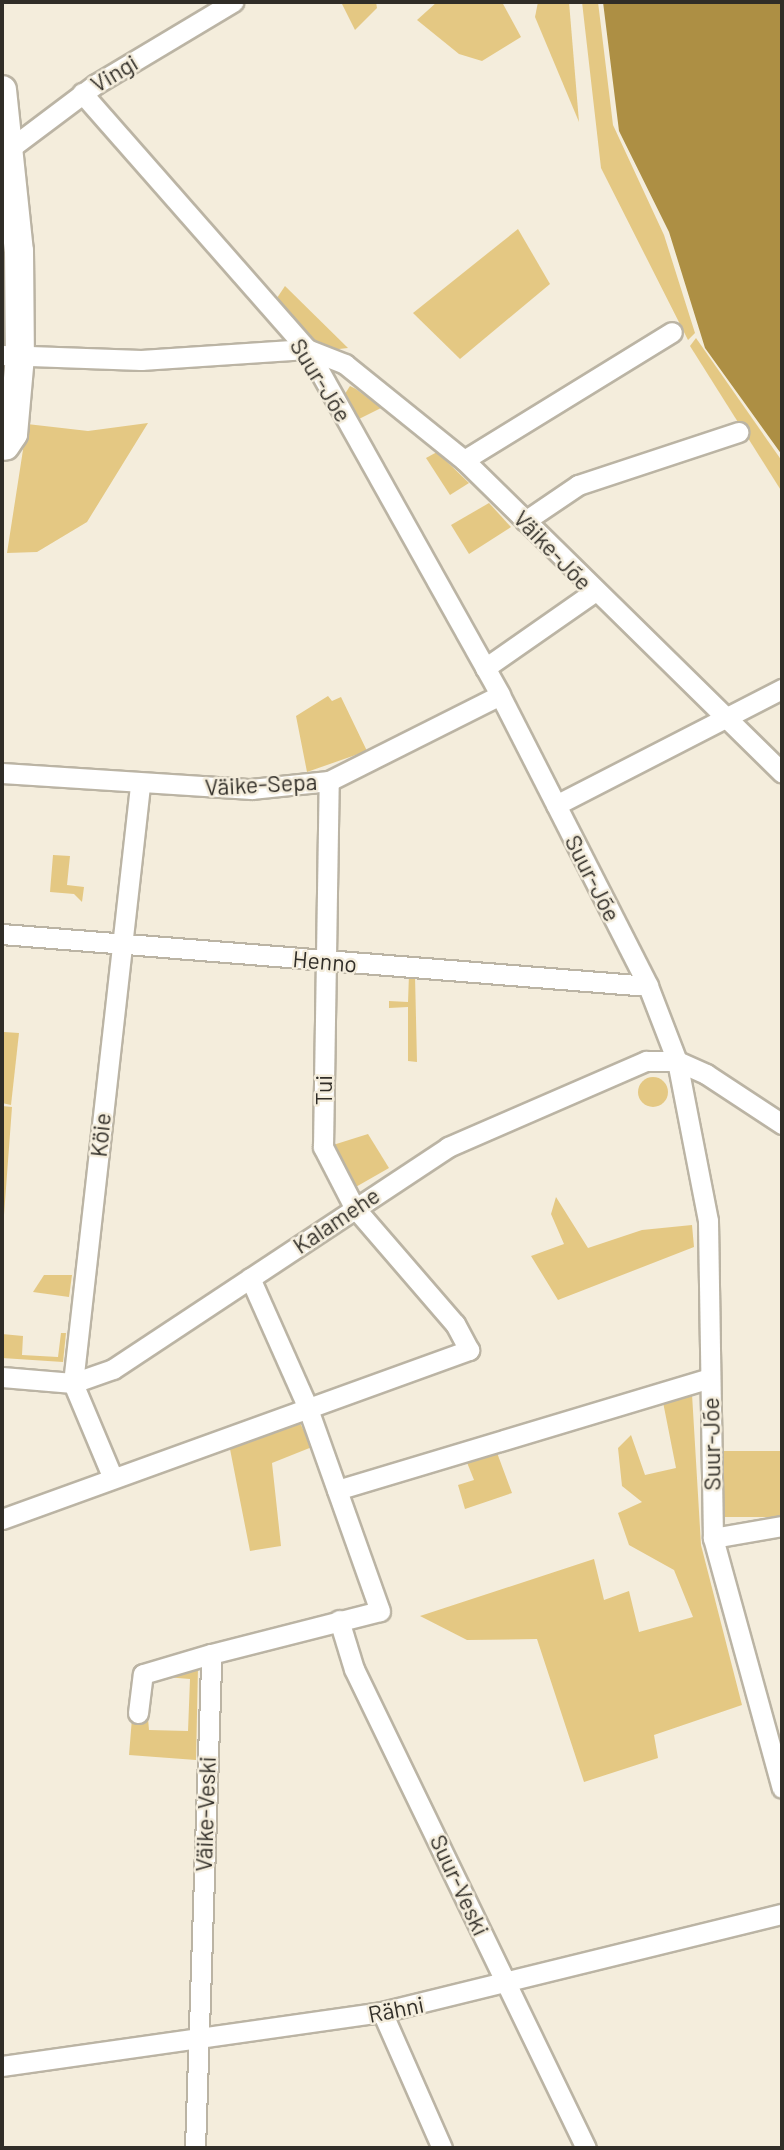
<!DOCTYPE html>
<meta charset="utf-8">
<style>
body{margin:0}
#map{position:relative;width:784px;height:2150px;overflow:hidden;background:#f4eddc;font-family:Barlow,sans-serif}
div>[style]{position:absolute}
.green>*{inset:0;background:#e4c883;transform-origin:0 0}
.round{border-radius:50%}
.water>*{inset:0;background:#ad8f44}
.roads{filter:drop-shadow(2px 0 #bbb4a4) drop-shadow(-2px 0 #bbb4a4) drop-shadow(0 2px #bbb4a4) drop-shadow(0 -2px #bbb4a4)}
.street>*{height:19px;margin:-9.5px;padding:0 9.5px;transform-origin:9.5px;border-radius:9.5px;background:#fff}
.secondary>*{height:28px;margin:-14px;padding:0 14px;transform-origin:14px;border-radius:14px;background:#fff}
span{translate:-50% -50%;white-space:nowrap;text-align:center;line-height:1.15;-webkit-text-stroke:5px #f4eddc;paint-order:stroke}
.street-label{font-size:23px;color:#302d27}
.frame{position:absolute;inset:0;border:4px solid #302d27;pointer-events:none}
</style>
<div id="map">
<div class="green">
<div style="clip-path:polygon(341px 2px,376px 2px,377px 8px,355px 30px)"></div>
<div style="clip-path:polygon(437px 2px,502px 2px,521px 37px,482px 61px,459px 54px,417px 20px)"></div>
<div style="clip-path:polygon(538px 2px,569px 2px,579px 122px,535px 17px)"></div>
<div style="clip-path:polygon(582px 2px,598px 2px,613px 125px,664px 235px,695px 333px,688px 340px,601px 168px)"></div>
<div style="clip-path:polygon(518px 229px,550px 284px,460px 359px,413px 313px)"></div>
<div style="clip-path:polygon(285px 286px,348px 348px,330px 350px,304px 333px,277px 298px)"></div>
<div style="clip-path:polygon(696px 338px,782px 461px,782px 492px,690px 346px)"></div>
<div style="clip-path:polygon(350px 386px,356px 389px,381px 408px,357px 420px,341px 400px)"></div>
<div style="clip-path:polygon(148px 423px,87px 522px,37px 552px,7px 553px,27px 424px,88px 431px)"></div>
<div style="clip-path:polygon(437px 452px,469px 483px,450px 495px,426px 458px)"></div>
<div style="clip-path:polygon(489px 503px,511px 527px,469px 554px,451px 525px)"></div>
<div style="clip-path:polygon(328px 696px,332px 701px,341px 697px,367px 751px,307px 772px,296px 716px)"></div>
<div style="clip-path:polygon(53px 855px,70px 856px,67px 885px,84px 887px,82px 902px,74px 894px,50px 892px)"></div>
<div style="clip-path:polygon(409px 974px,415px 975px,417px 1062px,408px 1061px,408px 1007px,389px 1008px,389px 1001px,408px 1002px)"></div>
<div style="clip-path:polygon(4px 1032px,19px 1033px,11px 1105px,2px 1103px)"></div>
<div class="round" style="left:638px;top:1077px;width:30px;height:30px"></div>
<div style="clip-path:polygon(2px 1106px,12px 1107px,2px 1242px,3px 1126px)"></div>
<div style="clip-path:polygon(368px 1134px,389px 1168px,354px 1188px,333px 1145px)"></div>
<div style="clip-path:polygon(556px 1197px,588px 1248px,642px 1230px,692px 1225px,694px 1247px,558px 1300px,531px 1256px,564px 1244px,551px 1214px)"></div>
<div style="clip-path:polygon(44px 1275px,72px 1275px,69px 1297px,33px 1292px)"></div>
<div style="clip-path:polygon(61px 1333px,66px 1333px,63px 1362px,2px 1358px,2px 1334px,23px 1336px,22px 1355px,58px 1357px)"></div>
<div style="clip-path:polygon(692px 1394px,701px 1545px,742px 1705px,654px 1735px,658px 1758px,584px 1782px,537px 1639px,467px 1640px,420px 1616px,594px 1559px,604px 1600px,629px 1591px,639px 1632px,693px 1617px,674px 1570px,629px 1545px,618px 1513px,642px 1502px,622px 1486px,618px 1448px,631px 1435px,645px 1475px,676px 1468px,663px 1402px)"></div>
<div style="clip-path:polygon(298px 1419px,312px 1447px,272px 1463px,281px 1546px,250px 1551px,229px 1444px)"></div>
<div style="clip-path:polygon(496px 1450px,512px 1493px,465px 1509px,458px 1485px,474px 1480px,466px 1460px)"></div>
<div style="left:782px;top:1451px;width:66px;height:61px;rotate:90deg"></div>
<div style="clip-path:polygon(198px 1667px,196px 1760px,129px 1755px,132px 1718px,148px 1718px,149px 1730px,188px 1731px,190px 1679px,153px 1676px)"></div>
</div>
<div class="water">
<div style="clip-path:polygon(603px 2px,782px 2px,782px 455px,705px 348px,669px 232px,619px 131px)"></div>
</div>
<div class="roads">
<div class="street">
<div style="left:82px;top:93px;width:341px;rotate:48.7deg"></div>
<div style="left:307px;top:349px;width:396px;rotate:60.8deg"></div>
<div style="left:500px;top:695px;width:326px;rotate:63deg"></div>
<div style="left:648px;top:986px;width:80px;rotate:68.9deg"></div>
<div style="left:677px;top:1061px;width:163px;rotate:79deg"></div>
<div style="left:708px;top:1221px;width:317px;rotate:89.1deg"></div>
<div style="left:713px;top:1538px;width:259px;rotate:74.6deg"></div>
<div style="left:12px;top:147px;width:105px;rotate:-36.9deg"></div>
<div style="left:96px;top:84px;width:160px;rotate:-30.9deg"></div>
<div style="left:2px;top:355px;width:139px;rotate:2.1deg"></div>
<div style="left:141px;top:360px;width:166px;rotate:-3.8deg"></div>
<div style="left:307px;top:349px;width:41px;rotate:21.5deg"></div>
<div style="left:345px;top:364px;width:153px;rotate:38.9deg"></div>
<div style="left:464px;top:460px;width:446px;rotate:44.5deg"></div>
<div style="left:464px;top:460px;width:244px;rotate:-31.6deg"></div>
<div style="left:525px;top:521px;width:64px;rotate:-34.2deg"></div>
<div style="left:578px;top:485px;width:169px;rotate:-18.3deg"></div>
<div style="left:485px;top:668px;width:133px;rotate:-34.9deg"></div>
<div style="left:2px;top:773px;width:250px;rotate:3.7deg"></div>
<div style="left:251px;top:789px;width:78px;rotate:-5.9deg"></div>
<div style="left:329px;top:781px;width:191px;rotate:-26.7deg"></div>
<div style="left:556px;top:805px;width:254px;rotate:-27.2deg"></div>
<div style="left:2px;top:934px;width:648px;rotate:4.6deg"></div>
<div style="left:2px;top:1377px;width:71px;rotate:4.8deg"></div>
<div style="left:73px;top:1383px;width:42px;rotate:-19.3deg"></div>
<div style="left:113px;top:1369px;width:402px;rotate:-33.5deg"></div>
<div style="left:448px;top:1147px;width:216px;rotate:-23.5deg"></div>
<div style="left:646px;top:1061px;width:31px"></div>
<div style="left:677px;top:1061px;width:32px;rotate:24deg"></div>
<div style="left:706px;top:1074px;width:91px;rotate:33.3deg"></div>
<div style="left:112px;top:1476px;width:101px;rotate:-112.8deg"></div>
<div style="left:73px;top:1383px;width:601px;rotate:-83.6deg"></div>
<div style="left:337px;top:1490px;width:389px;rotate:-16.7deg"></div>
<div style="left:2px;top:1519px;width:497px;rotate:-19.9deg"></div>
<div style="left:469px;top:1350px;width:30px;rotate:-118deg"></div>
<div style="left:455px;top:1324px;width:155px;rotate:-130.8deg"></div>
<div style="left:354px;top:1207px;width:68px;rotate:-117.3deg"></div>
<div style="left:323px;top:1147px;width:366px;rotate:-89.1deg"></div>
<div style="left:713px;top:1538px;width:70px;rotate:-9.9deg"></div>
<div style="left:339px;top:1620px;width:51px;rotate:73deg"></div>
<div style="left:354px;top:1669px;width:532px;rotate:64.16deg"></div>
<div style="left:138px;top:1713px;width:39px;rotate:-83deg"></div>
<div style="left:143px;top:1674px;width:71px;rotate:-16.4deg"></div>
<div style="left:382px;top:2012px;width:149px;rotate:66.2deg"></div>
<div style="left:2px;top:2066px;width:384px;rotate:-8.1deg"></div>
<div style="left:382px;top:2012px;width:412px;rotate:-13.8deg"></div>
<div style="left:195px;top:2148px;width:494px;rotate:-88.1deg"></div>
<div style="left:211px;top:1654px;width:174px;rotate:-14.3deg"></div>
<div style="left:380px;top:1611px;width:218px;rotate:-109.6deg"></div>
<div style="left:307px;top:1406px;width:140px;rotate:-114deg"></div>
</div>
<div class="secondary">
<div style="left:2px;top:90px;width:162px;rotate:84deg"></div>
<div style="left:19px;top:251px;width:105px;rotate:89.5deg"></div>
<div style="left:20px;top:356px;width:78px;rotate:95.1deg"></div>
<div style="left:13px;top:434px;width:14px;rotate:124deg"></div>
</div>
</div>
<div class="street-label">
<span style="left:114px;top:73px;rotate:-31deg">Vingi</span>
<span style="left:321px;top:380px;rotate:58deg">Suur-Jõe</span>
<span style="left:553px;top:550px;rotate:46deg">Väike-Jõe</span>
<span style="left:261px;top:784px;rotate:-3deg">Väike-Sepa</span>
<span style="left:593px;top:878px;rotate:63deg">Suur-Jõe</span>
<span style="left:325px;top:961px;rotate:5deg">Henno</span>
<span style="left:323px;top:1090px;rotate:-90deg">Tui</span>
<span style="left:100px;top:1135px;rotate:-84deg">Köie</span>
<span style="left:336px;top:1220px;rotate:-34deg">Kalamehe</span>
<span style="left:711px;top:1444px;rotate:-91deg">Suur-Jõe</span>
<span style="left:205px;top:1814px;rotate:-88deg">Väike-Veski</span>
<span style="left:460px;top:1885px;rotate:65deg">Suur-Veski</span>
<span style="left:396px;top:2009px;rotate:-11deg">Rähni</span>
</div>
<div class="frame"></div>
</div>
